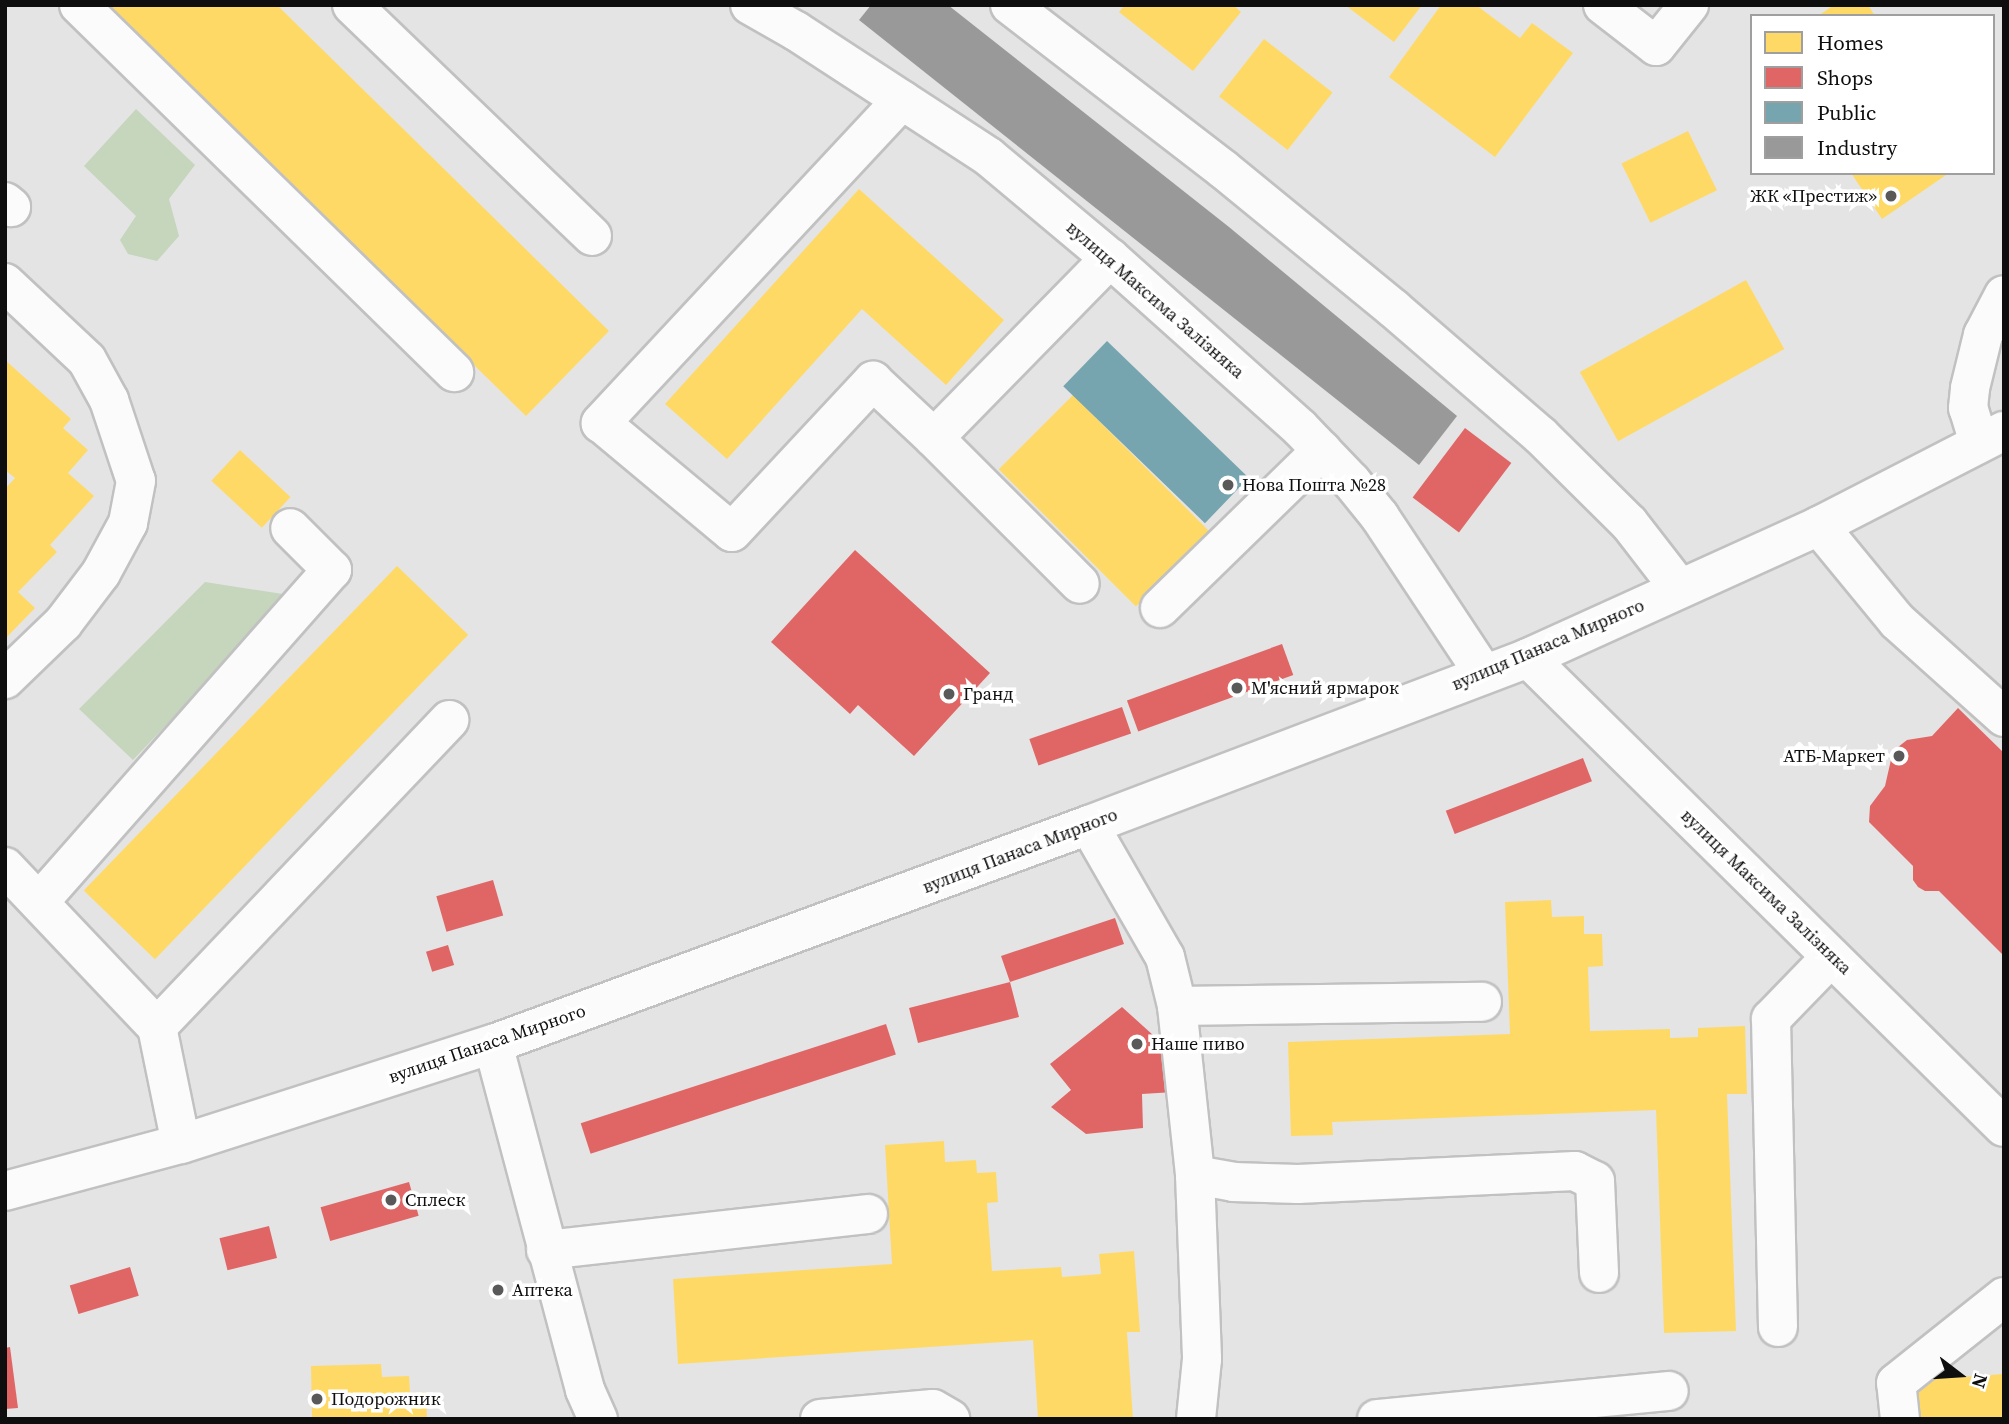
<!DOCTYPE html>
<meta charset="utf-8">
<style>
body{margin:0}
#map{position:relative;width:2009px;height:1424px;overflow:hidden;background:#e4e4e5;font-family:"Source Serif 4",serif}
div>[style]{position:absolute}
.green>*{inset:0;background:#c5d6bd}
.homes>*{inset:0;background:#ffd966;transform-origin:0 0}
.shops>*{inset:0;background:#e06666;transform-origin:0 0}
.public>*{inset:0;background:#76a5af;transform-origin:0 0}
.industry>*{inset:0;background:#999}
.roads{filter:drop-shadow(2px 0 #c1c1c2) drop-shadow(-2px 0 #c1c1c2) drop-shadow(0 2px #c1c1c2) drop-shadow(0 -2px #c1c1c2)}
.minor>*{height:38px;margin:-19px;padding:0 19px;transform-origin:19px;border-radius:19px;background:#fbfbfb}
.major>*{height:38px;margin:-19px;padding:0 19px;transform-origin:19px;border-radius:19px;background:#fbfbfb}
.dots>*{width:19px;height:19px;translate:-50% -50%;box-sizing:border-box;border:4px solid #fff;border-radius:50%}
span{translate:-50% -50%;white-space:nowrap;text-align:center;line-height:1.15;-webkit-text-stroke:7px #fff;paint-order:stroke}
.poi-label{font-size:18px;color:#0e0e0f}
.right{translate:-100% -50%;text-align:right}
.left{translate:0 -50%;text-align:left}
.street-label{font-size:18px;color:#0e0e0f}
.frame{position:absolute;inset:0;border:7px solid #0e0e0f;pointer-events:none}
.legend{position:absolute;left:1750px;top:14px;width:245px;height:161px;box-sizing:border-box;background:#fff;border:2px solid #9f9f9f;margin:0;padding:9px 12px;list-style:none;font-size:21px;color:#0e0e0f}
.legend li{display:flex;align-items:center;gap:14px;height:35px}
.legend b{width:35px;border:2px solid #9f9f9f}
.north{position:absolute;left:1925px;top:1340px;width:70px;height:70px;-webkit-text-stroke:5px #fff;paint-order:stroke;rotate:107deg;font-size:19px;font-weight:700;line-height:28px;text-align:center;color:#0e0e0f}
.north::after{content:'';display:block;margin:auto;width:24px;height:32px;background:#0e0e0f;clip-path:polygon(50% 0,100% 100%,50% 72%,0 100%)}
</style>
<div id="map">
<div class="green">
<div style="clip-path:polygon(136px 109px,195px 165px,169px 199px,179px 236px,157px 261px,128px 254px,120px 240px,136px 216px,84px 166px)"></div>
<div style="clip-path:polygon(205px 582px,289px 595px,133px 760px,79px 709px)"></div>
</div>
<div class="homes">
<div style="clip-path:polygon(106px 5px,277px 5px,609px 331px,526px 416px)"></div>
<div style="clip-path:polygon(1125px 5px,1233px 5px,1241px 12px,1193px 71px,1119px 12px)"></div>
<div style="clip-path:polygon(1345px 5px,1422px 5px,1394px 42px)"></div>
<div style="clip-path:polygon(1441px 5px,1476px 5px,1520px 38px,1532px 23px,1573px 53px,1495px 157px,1389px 77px)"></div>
<div style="clip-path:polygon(1834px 5px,1868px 5px,1875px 16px,1818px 16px)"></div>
<div style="left:1264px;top:39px;width:87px;height:73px;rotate:38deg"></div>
<div style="left:1688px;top:131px;width:66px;height:74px;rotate:64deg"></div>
<div style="clip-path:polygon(1851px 173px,1949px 173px,1882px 219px)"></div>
<div style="clip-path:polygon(859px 189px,1004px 320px,946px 385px,862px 309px,727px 459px,665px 404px)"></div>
<div style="left:1746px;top:280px;width:79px;height:190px;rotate:61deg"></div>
<div style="clip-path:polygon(5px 360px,71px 419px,63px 428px,88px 450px,68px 473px,94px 496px,50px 545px,57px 552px,18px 592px,35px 608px,5px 639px,5px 489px,15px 478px,5px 470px)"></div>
<div style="left:1073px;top:395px;width:194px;height:105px;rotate:45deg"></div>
<div style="left:240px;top:450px;width:69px;height:42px;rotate:43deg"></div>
<div style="left:397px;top:566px;width:99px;height:451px;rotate:44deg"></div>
<div style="clip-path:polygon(1551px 900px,1552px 917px,1584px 916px,1584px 934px,1602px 934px,1603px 966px,1588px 967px,1590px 1031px,1670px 1029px,1670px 1038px,1698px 1037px,1698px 1028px,1745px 1026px,1747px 1094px,1727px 1094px,1736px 1331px,1664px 1333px,1656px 1110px,1332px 1122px,1333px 1135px,1291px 1136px,1288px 1042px,1510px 1034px,1505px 902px)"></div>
<div style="clip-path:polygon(944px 1141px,945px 1162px,976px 1160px,977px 1173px,996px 1172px,998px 1202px,987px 1203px,992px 1271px,1061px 1267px,1062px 1277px,1101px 1274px,1099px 1254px,1134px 1251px,1140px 1332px,1127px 1332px,1133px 1419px,1038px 1419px,1033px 1340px,678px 1364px,673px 1279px,892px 1264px,885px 1145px)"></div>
<div style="clip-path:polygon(381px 1364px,382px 1377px,409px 1376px,410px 1393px,426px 1392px,427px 1419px,312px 1419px,311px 1366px)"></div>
<div style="clip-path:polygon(2004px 1374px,2004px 1419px,1919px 1419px,1917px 1380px)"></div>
</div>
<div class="shops">
<div style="left:1465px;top:428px;width:58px;height:87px;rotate:37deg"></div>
<div style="clip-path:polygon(855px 550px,990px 673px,914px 756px,858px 705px,850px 714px,771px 642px)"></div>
<div style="left:1282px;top:644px;width:33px;height:165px;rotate:70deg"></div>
<div style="left:1122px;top:707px;width:28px;height:98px;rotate:71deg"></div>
<div style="clip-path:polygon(1958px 708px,2004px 753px,2004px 956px,1939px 891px,1925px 891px,1918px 887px,1913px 880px,1913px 866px,1869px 822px,1870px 806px,1885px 786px,1893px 751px,1907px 740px,1932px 736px)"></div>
<div style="left:1583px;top:758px;width:25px;height:147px;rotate:69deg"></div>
<div style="left:493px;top:880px;width:37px;height:59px;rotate:74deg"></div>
<div style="clip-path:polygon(1115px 918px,1124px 944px,1010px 982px,1019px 1017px,918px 1043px,909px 1008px,1010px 982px,1001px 956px)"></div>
<div style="left:448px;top:945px;width:21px;height:23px;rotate:73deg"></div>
<div style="clip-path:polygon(1122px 1007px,1164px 1045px,1174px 1092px,1142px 1094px,1143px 1128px,1086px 1134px,1051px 1107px,1071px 1090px,1050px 1064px)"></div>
<div style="left:886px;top:1024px;width:32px;height:321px;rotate:72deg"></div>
<div style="left:409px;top:1182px;width:35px;height:92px;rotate:74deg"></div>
<div style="left:269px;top:1226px;width:33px;height:51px;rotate:76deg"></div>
<div style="left:130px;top:1267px;width:30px;height:63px;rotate:73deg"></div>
<div style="clip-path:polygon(10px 1347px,18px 1408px,5px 1409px,5px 1348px)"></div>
</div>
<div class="public">
<div style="left:1107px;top:341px;width:197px;height:63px;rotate:44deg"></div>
</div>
<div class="industry">
<div style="clip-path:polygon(871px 5px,948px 5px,1229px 227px,1457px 416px,1419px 465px,859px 20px)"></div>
</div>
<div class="roads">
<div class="minor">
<div style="left:79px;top:5px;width:525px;rotate:44.38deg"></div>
<div style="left:352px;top:5px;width:333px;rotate:43.9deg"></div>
<div style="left:750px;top:5px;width:53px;rotate:29.5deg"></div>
<div style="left:796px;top:31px;width:230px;rotate:33.1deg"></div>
<div style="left:989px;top:157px;width:158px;rotate:39.9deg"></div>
<div style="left:1110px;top:258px;width:255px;rotate:41.8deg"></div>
<div style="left:1300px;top:428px;width:74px;rotate:46.1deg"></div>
<div style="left:1351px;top:481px;width:46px;rotate:51.1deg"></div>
<div style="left:1380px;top:517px;width:188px;rotate:56.5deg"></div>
<div style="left:1010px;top:5px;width:269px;rotate:37.6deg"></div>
<div style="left:1223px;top:169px;width:221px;rotate:39.3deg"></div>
<div style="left:1394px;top:309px;width:193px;rotate:40.8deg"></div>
<div style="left:1540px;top:435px;width:125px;rotate:44.7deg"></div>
<div style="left:1629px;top:523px;width:83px;rotate:52.3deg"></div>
<div style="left:1603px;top:5px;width:67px;rotate:37.7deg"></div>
<div style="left:1656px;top:46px;width:53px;rotate:-51.2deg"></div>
<div style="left:902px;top:100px;width:442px;rotate:133deg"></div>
<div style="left:601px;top:423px;width:170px;rotate:39.8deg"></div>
<div style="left:732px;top:532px;width:207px;rotate:-47deg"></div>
<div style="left:873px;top:381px;width:83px;rotate:43.1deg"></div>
<div style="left:934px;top:438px;width:252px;rotate:-45.6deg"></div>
<div style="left:5px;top:202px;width:8px;rotate:40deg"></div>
<div style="left:5px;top:283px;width:112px;rotate:43.2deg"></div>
<div style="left:87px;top:360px;width:46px;rotate:61.2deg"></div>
<div style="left:109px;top:400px;width:85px;rotate:71.6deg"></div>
<div style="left:136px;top:481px;width:43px;rotate:100.8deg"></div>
<div style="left:128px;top:523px;width:57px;rotate:118.4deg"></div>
<div style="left:101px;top:573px;width:63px;rotate:127.2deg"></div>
<div style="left:63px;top:623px;width:81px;rotate:136deg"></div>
<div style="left:934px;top:438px;width:206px;rotate:45deg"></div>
<div style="left:1979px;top:443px;width:37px;rotate:-107deg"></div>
<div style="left:1968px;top:408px;width:20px;rotate:-84deg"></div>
<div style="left:1970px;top:388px;width:55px;rotate:-76.2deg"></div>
<div style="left:1983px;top:335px;width:45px;rotate:-62.3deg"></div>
<div style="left:1819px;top:526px;width:123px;rotate:50.6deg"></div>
<div style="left:1897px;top:621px;width:144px;rotate:41.9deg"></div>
<div style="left:1160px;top:608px;width:226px;rotate:-44.3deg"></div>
<div style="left:1528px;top:658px;width:668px;rotate:44.58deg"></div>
<div style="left:1089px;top:825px;width:152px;rotate:60.1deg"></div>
<div style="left:1165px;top:957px;width:50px;rotate:76.2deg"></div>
<div style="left:1177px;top:1006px;width:170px;rotate:83.9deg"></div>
<div style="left:1195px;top:1175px;width:184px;rotate:87.8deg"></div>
<div style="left:1202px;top:1359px;width:60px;rotate:95.7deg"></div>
<div style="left:5px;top:867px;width:221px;rotate:46.5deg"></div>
<div style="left:157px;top:1027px;width:119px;rotate:78.4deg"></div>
<div style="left:39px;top:902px;width:443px;rotate:-48.6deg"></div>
<div style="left:332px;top:570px;width:59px;rotate:-135deg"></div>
<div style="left:1177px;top:1006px;width:305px;rotate:-0.8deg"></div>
<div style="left:157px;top:1027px;width:424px;rotate:-46.4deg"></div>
<div style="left:493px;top:1044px;width:358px;rotate:75.1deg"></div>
<div style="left:585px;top:1390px;width:32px;rotate:66deg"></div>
<div style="left:1195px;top:1175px;width:39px;rotate:10deg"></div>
<div style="left:1233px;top:1182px;width:65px;rotate:1.8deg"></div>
<div style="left:1298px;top:1184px;width:277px;rotate:-2.7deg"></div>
<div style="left:1575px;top:1171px;width:22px;rotate:27deg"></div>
<div style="left:1595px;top:1181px;width:92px;rotate:87.5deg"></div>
<div style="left:546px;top:1250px;width:324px;rotate:-6.4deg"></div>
<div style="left:1778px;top:1327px;width:308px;rotate:-91.3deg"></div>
<div style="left:1771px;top:1019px;width:86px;rotate:-45.9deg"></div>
<div style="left:820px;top:1419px;width:113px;rotate:-5.1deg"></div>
<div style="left:933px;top:1409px;width:20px;rotate:30deg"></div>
<div style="left:1377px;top:1419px;width:293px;rotate:-5.5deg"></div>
<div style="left:1900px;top:1419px;width:36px;rotate:-96deg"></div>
<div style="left:1896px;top:1383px;width:138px;rotate:-38.5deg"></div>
</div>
<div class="major">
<div style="left:5px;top:1191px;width:182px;rotate:-15deg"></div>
<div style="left:181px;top:1144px;width:328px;rotate:-17.8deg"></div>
<div style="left:493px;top:1044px;width:635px;rotate:-20.18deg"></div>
<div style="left:1089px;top:825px;width:470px;rotate:-20.8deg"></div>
<div style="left:1528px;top:658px;width:320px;rotate:-24.4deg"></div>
<div style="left:1819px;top:526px;width:208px;rotate:-27.2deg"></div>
</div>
</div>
<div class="dots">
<div style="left:1891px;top:196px;background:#59595a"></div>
<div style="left:1228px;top:485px;background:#59595a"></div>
<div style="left:1237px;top:688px;background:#59595a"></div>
<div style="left:949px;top:694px;background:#59595a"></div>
<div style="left:1899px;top:756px;background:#59595a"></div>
<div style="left:1137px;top:1044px;background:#59595a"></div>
<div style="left:391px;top:1200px;background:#59595a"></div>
<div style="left:498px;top:1290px;background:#59595a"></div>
<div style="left:317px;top:1399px;background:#59595a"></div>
</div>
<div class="poi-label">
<span class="right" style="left:1877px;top:196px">ЖК «Престиж»</span>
<span class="left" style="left:1242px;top:485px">Нова Пошта №28</span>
<span class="left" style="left:1251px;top:688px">М'ясний ярмарок</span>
<span class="left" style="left:963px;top:694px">Гранд</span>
<span class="right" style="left:1885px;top:756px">АТБ-Маркет</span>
<span class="left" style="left:1151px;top:1044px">Наше пиво</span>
<span class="left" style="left:405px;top:1200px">Сплеск</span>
<span class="left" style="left:512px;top:1290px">Аптека</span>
<span class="left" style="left:331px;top:1399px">Подорожник</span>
</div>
<div class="street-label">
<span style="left:1155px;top:300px;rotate:41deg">вулиця Максима Залізняка</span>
<span style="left:1548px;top:645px;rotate:-23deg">вулиця Панаса Мирного</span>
<span style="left:1020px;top:851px;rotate:-21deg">вулиця Панаса Мирного</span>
<span style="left:1766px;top:892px;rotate:44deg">вулиця Максима Залізняка</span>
<span style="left:487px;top:1044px;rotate:-19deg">вулиця Панаса Мирного</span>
</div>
<div class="frame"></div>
<ul class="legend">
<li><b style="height:19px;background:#ffd966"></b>Homes</li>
<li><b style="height:19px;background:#e06666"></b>Shops</li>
<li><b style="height:19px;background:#76a5af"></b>Public</li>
<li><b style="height:19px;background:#999"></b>Industry</li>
</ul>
<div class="north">N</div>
</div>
